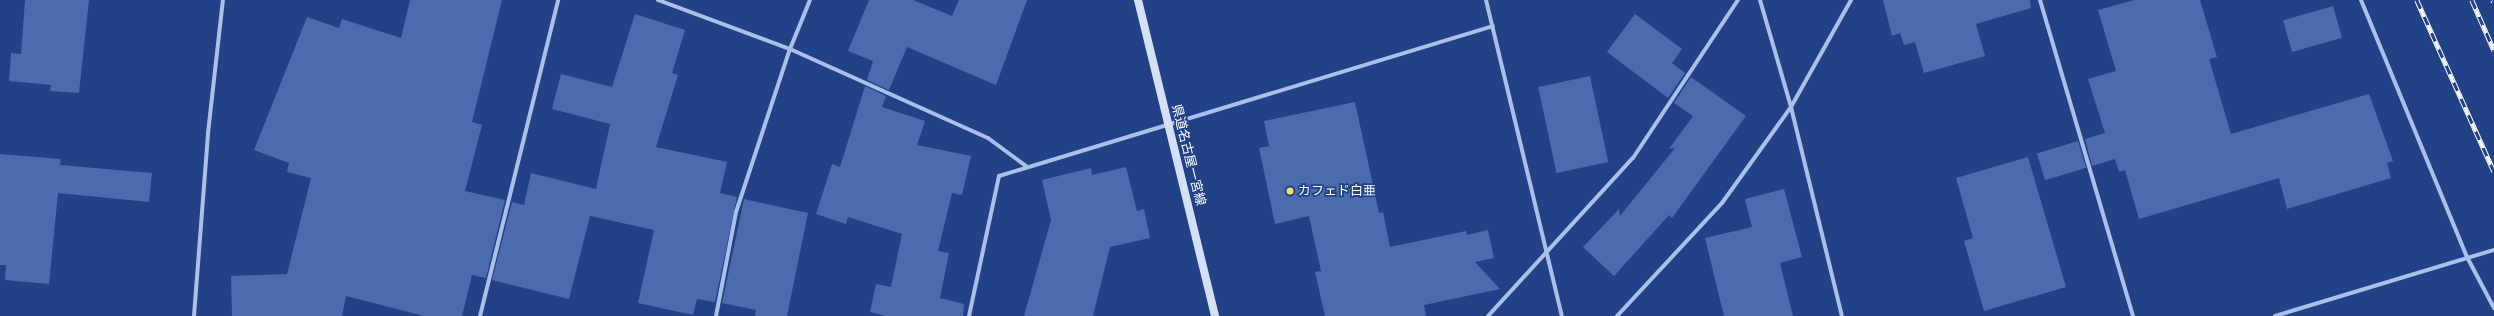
<!DOCTYPE html>
<meta charset="utf-8">
<style>
body{margin:0}
#map{position:relative;width:2494px;height:316px;overflow:hidden;background:#214286;font-family:"DM Sans","Noto Sans JP",sans-serif}
div>[style]{position:absolute}
.building>*{inset:0;background:#4a6bae;transform-origin:0 0}
.minor>*{height:4px;margin:-2px;padding:0 2px;transform-origin:2px;border-radius:2px;background:#aac0e9}
.secondary>*{height:8px;margin:-4px;padding:0 4px;transform-origin:4px;border-radius:4px;background:#d5e0f7}
.rail>*{height:4.5px;margin-top:-2.25px;transform-origin:0;background:repeating-linear-gradient(90deg,#214286 0 9px,#fff 0 18px);box-sizing:border-box;border-block:1px solid #fff}
.dots>*{width:11px;height:11px;translate:-50% -50%;box-sizing:border-box;border:2px solid #214286;border-radius:50%}
span{translate:-50% -50%;white-space:nowrap;text-align:center;line-height:1.15;-webkit-text-stroke:3.5px #214286;paint-order:stroke}
.street-label{font-size:13px;color:#fff}
.poi-label{font-size:13px;color:#fff}
.left{translate:0 -50%;text-align:left}
</style>
<div id="map">
<div class="building">
<div style="clip-path:polygon(25px 0,89px 0,79px 93px,50px 91px,51px 85px,9px 81px,11px 53px,21px 54px)"></div>
<div style="clip-path:polygon(410px 0,502px 0,472px 122px,482px 125px,465px 191px,505px 200px,486px 278px,472px 275px,462px 316px,424px 316px,346px 296px,342px 316px,232px 316px,231px 276px,287px 274px,311px 178px,287px 172px,289px 163px,254px 150px,307px 17px,339px 28px,342px 19px,401px 38px)"></div>
<div style="clip-path:polygon(869px 0,913px 0,952px 16px,959px 0,1027px 0,996px 85px,907px 47px,889px 90px,867px 80px,873px 61px,848px 51px)"></div>
<div style="clip-path:polygon(1883px 0,2030px 0,2031px 8px,1976px 24px,1985px 56px,1924px 73px,1915px 42px,1904px 45px,1900px 33px,1892px 36px)"></div>
<div style="clip-path:polygon(2134px 0,2200px 0,2217px 57px,2209px 59px,2231px 134px,2369px 94px,2393px 161px,2387px 163px,2391px 178px,2287px 209px,2279px 178px,2139px 219px,2125px 170px,2119px 172px,2115px 159px,2092px 166px,2085px 139px,2105px 133px,2088px 79px,2116px 71px,2098px 10px)"></div>
<div style="left:2333px;top:6px;width:33px;height:52px;rotate:74deg"></div>
<div style="clip-path:polygon(635px 14px,685px 30px,672px 73px,678px 75px,656px 147px,727px 162px,720px 193px,737px 197px,715px 302px,697px 299px,693px 315px,638px 303px,654px 230px,590px 216px,569px 299px,492px 280px,512px 202px,524px 205px,531px 173px,596px 189px,610px 124px,552px 109px,561px 74px,612px 87px)"></div>
<div style="clip-path:polygon(1635px 14px,1682px 49px,1672px 63px,1685px 73px,1668px 98px,1607px 52px)"></div>
<div style="left:1590px;top:76px;width:88px;height:53px;rotate:78deg"></div>
<div style="clip-path:polygon(1691px 77px,1746px 116px,1672px 218px,1669px 215px,1614px 276px,1583px 247px,1619px 209px,1620px 216px,1675px 148px,1669px 149px,1693px 116px,1674px 103px)"></div>
<div style="clip-path:polygon(865px 86px,886px 96px,882px 107px,925px 121px,917px 145px,971px 156px,962px 195px,952px 193px,938px 251px,949px 253px,940px 298px,964px 304px,963px 316px,885px 316px,870px 312px,876px 284px,891px 287px,902px 234px,848px 217px,846px 224px,816px 214px,832px 164px,840px 167px)"></div>
<div style="clip-path:polygon(1355px 102px,1379px 213px,1383px 212px,1390px 247px,1466px 231px,1467px 235px,1488px 230px,1494px 258px,1475px 262px,1500px 289px,1424px 305px,1426px 316px,1325px 316px,1315px 272px,1321px 271px,1309px 216px,1275px 224px,1259px 148px,1269px 146px,1264px 121px)"></div>
<div style="left:2078px;top:141px;width:28px;height:43px;rotate:73deg"></div>
<div style="clip-path:polygon(0 154px,61px 159px,60px 165px,152px 173px,149px 202px,58px 193px,49px 284px,5px 280px,6px 265px,0 265px)"></div>
<div style="clip-path:polygon(2028px 157px,2066px 287px,1984px 311px,1964px 241px,1973px 238px,1956px 178px)"></div>
<div style="clip-path:polygon(1126px 167px,1137px 211px,1144px 209px,1150px 238px,1110px 247px,1093px 316px,1024px 316px,1051px 220px,1042px 180px,1091px 168px,1092px 175px)"></div>
<div style="clip-path:polygon(1784px 189px,1802px 257px,1780px 263px,1793px 316px,1724px 316px,1705px 238px,1752px 227px,1745px 199px)"></div>
<div style="clip-path:polygon(744px 199px,808px 213px,787px 316px,755px 316px,756px 310px,722px 303px)"></div>
</div>
<div class="minor">
<div style="left:658px;top:0;width:141px;rotate:20.4deg"></div>
<div style="left:790px;top:49px;width:217px;rotate:24.2deg"></div>
<div style="left:988px;top:138px;width:47px;rotate:36.4deg"></div>
<div style="left:1486px;top:0;width:325px;rotate:76.5deg"></div>
<div style="left:1760px;top:0;width:111px;rotate:73.8deg"></div>
<div style="left:1791px;top:107px;width:215px;rotate:76.3deg"></div>
<div style="left:2040px;top:0;width:329px;rotate:73.6deg"></div>
<div style="left:2361px;top:0;width:278px;rotate:67.6deg"></div>
<div style="left:2467px;top:257px;width:58px;rotate:62.1deg"></div>
<div style="left:194px;top:316px;width:184px;rotate:-85.6deg"></div>
<div style="left:208px;top:133px;width:134px;rotate:-83.6deg"></div>
<div style="left:480px;top:316px;width:325px;rotate:-76.1deg"></div>
<div style="left:716px;top:316px;width:106px;rotate:-79.1deg"></div>
<div style="left:736px;top:212px;width:172px;rotate:-71.7deg"></div>
<div style="left:790px;top:49px;width:53px;rotate:-67.8deg"></div>
<div style="left:969px;top:316px;width:143px;rotate:-77.9deg"></div>
<div style="left:999px;top:176px;width:516px;rotate:-16.89deg"></div>
<div style="left:1488px;top:316px;width:214px;rotate:-47.5deg"></div>
<div style="left:1633px;top:158px;width:190px;rotate:-56.4deg"></div>
<div style="left:1617px;top:316px;width:154px;rotate:-47.1deg"></div>
<div style="left:1722px;top:203px;width:118px;rotate:-54.3deg"></div>
<div style="left:1791px;top:107px;width:123px;rotate:-60.7deg"></div>
<div style="left:2275px;top:316px;width:229px;rotate:-16.8deg"></div>
</div>
<div class="secondary">
<div style="left:1138px;top:0;width:325px;rotate:76.3deg"></div>
</div>
<div class="rail">
<div style="left:2417px;top:0;width:188px;rotate:65.8deg"></div>
<div style="left:2472px;top:0;width:55px;rotate:66.3deg"></div>
<div style="left:2493px;top:0;width:2px;rotate:63deg"></div>
</div>
<div class="dots">
<div style="left:1290px;top:191px;background:#f6de6b"></div>
</div>
<div class="street-label">
<span style="left:1188px;top:155px;rotate:76deg">県道名古屋一宮線</span>
</div>
<div class="poi-label">
<span class="left" style="left:1298px;top:191px">カフェド白亜</span>
</div>
</div>
